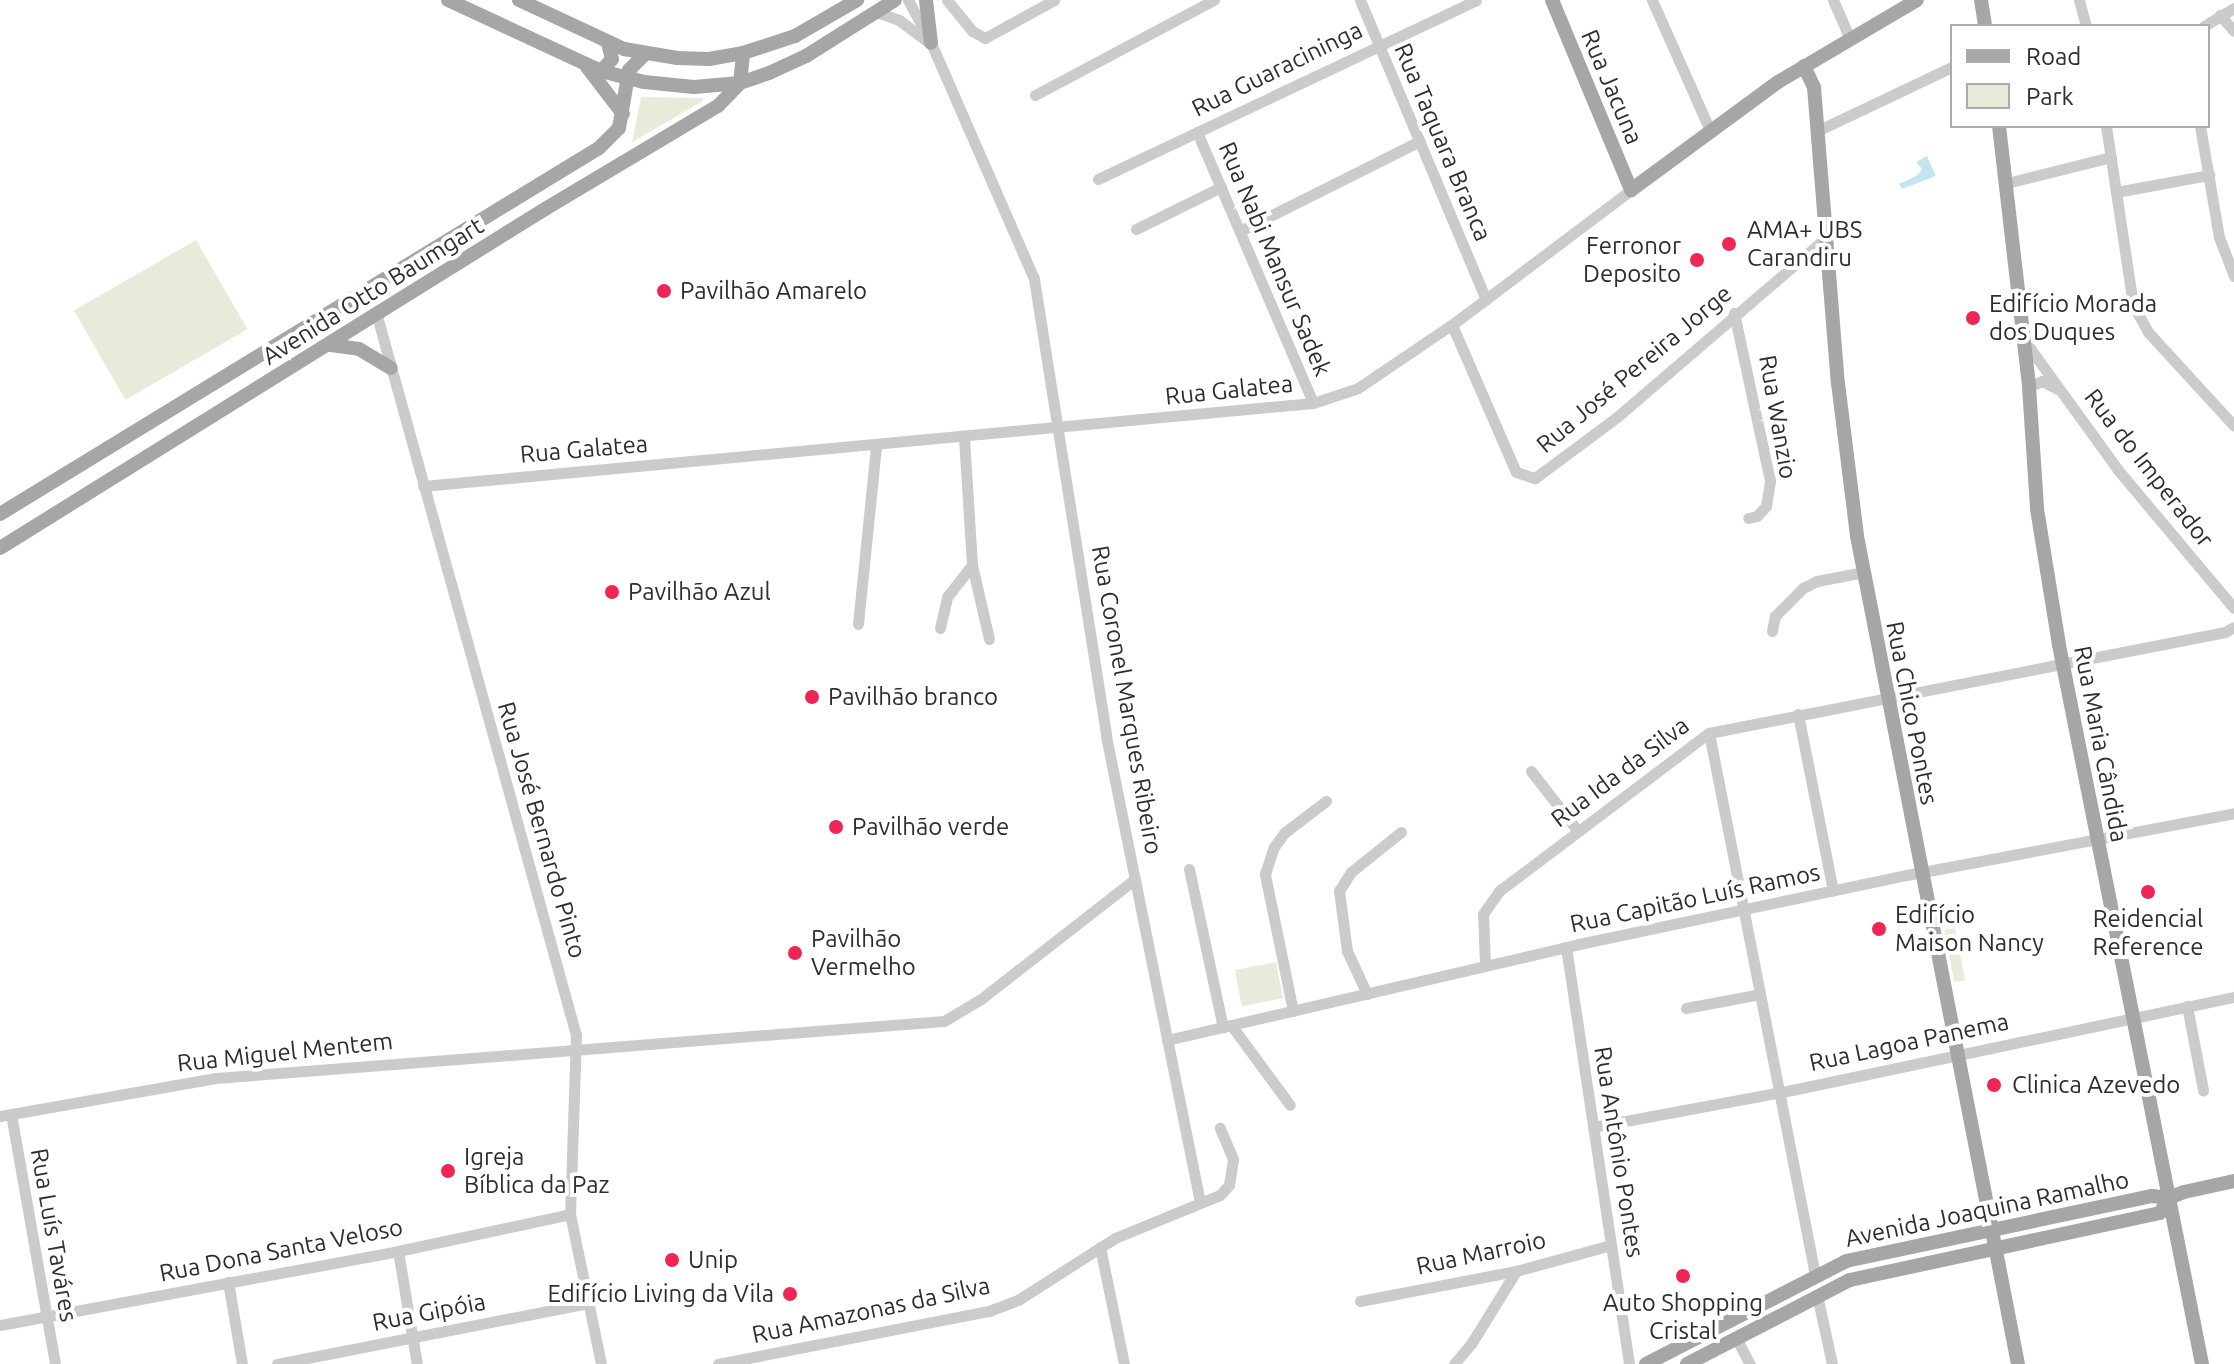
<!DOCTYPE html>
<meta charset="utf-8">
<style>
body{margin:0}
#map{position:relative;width:2234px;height:1364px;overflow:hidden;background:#fff;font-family:Ubuntu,sans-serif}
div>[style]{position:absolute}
.green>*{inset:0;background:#e7ecda;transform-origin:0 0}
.water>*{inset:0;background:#c5e4ed}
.minor>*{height:11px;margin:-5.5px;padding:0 5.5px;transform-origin:5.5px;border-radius:5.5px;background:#cbcbcb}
.major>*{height:14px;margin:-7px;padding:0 7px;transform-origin:7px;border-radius:7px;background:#a6a6a6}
.dots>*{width:22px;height:22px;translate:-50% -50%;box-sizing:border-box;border:4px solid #fff;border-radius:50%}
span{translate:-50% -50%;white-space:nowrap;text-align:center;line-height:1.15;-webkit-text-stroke:8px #fff;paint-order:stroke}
.street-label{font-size:24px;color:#2e2e2e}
.poi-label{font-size:24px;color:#2e2e2e}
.left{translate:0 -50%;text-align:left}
.right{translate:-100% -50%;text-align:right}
.legend{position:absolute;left:1950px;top:24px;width:260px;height:104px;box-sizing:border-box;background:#fff;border:2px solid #ababab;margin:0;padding:10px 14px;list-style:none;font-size:24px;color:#2e2e2e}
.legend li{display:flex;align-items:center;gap:16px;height:40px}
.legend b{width:40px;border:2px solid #ababab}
</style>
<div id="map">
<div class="green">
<div style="clip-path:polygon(641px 97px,703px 98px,703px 101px,632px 142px)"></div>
<div style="left:196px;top:240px;width:103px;height:141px;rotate:60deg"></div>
<div style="left:1955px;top:928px;width:53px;height:11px;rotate:79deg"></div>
<div style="left:1276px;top:962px;width:37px;height:42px;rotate:79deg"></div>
</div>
<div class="water">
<div style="clip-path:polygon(1927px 156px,1936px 176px,1902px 189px,1899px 184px,1918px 175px,1922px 169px,1916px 162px)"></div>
</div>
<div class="minor">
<div style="left:908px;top:0;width:49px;rotate:61.9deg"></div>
<div style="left:931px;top:43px;width:257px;rotate:66.4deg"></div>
<div style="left:1034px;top:279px;width:463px;rotate:81deg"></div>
<div style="left:1106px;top:736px;width:475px;rotate:78.6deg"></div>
<div style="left:947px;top:0;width:40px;rotate:51deg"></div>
<div style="left:972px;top:31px;width:15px;rotate:28deg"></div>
<div style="left:985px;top:38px;width:79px;rotate:-28.8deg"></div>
<div style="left:1360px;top:0;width:325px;rotate:67.2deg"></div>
<div style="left:1652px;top:0;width:142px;rotate:66deg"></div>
<div style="left:1833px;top:0;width:43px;rotate:66.4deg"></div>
<div style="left:2079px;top:0;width:27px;rotate:75deg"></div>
<div style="left:877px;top:12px;width:23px;rotate:20deg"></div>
<div style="left:899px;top:20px;width:35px;rotate:37deg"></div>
<div style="left:2220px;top:15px;width:21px;rotate:49deg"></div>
<div style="left:2204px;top:26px;width:35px;rotate:-31deg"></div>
<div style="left:1035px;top:95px;width:203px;rotate:-28deg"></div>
<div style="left:2106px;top:126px;width:168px;rotate:81.4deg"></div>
<div style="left:2131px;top:292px;width:21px;rotate:73deg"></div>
<div style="left:2137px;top:312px;width:23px;rotate:61deg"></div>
<div style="left:2148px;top:332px;width:127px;rotate:47.5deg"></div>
<div style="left:2200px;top:126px;width:113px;rotate:80.3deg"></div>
<div style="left:2219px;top:237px;width:42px;rotate:69deg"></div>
<div style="left:1817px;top:131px;width:149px;rotate:-25.4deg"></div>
<div style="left:1197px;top:132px;width:295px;rotate:66.8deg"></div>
<div style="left:1098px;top:179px;width:418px;rotate:-25.3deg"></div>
<div style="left:2007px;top:183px;width:107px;rotate:-14deg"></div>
<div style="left:2116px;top:192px;width:95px;rotate:-10.4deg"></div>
<div style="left:1136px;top:229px;width:95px;rotate:-26.3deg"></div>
<div style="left:1240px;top:231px;width:201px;rotate:-26.6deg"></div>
<div style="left:1734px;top:313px;width:172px;rotate:77.9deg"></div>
<div style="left:1770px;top:481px;width:25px;rotate:99deg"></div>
<div style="left:1766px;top:506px;width:13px;rotate:132deg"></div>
<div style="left:1757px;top:516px;width:9px;rotate:167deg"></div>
<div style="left:377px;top:316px;width:746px;rotate:74.53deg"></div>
<div style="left:576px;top:1035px;width:179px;rotate:91.9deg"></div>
<div style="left:570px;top:1214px;width:153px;rotate:78.3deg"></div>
<div style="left:1452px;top:325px;width:160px;rotate:66.5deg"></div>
<div style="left:1516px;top:472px;width:20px;rotate:18deg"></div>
<div style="left:1535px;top:478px;width:102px;rotate:-36.6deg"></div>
<div style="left:1617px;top:417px;width:275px;rotate:-40.6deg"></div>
<div style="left:2024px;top:340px;width:160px;rotate:54.1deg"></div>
<div style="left:2118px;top:470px;width:180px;rotate:50deg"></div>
<div style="left:2029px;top:387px;width:14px;rotate:-25deg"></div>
<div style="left:2042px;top:381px;width:17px;rotate:28deg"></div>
<div style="left:423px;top:486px;width:894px;rotate:-5.33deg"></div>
<div style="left:1313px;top:403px;width:47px;rotate:-18.4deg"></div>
<div style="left:1358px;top:388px;width:120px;rotate:-34.1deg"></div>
<div style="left:1457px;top:321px;width:218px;rotate:-37deg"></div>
<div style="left:972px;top:565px;width:76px;rotate:77.1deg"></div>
<div style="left:858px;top:624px;width:179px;rotate:-84.2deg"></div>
<div style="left:940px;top:628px;width:32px;rotate:-77deg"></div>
<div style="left:947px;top:597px;width:41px;rotate:-52deg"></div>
<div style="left:972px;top:565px;width:128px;rotate:-93.6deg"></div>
<div style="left:1772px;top:631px;width:15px;rotate:-79deg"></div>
<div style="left:1775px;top:616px;width:40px;rotate:-45deg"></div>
<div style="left:1803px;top:588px;width:16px;rotate:-27deg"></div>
<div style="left:1817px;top:581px;width:48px;rotate:-10.8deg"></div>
<div style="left:1798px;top:714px;width:180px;rotate:78.8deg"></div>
<div style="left:1709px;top:733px;width:552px;rotate:78.93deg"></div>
<div style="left:1531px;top:771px;width:75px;rotate:52.1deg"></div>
<div style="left:1189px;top:869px;width:162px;rotate:77.9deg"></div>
<div style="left:1566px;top:947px;width:422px;rotate:81.4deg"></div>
<div style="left:1485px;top:965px;width:51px;rotate:-92.2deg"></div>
<div style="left:1483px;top:914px;width:28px;rotate:-55deg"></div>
<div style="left:1499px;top:891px;width:263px;rotate:-37deg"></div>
<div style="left:1709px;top:733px;width:526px;rotate:-11.07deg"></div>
<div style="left:2225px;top:632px;width:10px;rotate:-29deg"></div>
<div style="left:1367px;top:994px;width:47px;rotate:-114.9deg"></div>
<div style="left:1347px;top:951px;width:61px;rotate:-97.6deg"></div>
<div style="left:1339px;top:891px;width:22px;rotate:-58deg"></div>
<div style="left:1351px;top:872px;width:64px;rotate:-38.7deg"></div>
<div style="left:2187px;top:1006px;width:86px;rotate:79.2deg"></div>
<div style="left:1686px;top:1008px;width:75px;rotate:-10.7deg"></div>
<div style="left:1293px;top:1011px;width:140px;rotate:-101.6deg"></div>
<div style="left:1265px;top:874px;width:28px;rotate:-72deg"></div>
<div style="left:1274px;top:847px;width:17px;rotate:-54deg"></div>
<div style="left:1284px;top:833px;width:53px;rotate:-37.3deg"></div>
<div style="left:1231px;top:1025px;width:99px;rotate:53.6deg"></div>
<div style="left:1167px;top:1040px;width:423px;rotate:-13.1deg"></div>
<div style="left:1579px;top:944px;width:335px;rotate:-11.9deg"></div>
<div style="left:1907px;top:875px;width:333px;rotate:-10.7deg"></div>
<div style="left:11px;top:1114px;width:254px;rotate:80deg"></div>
<div style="left:0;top:1116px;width:219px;rotate:-10deg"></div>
<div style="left:216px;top:1078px;width:730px;rotate:-4.48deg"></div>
<div style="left:944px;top:1021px;width:43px;rotate:-30.7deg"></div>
<div style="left:981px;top:999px;width:195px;rotate:-37.9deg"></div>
<div style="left:1593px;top:1127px;width:202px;rotate:-10.5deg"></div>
<div style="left:1792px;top:1090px;width:452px;rotate:-11.9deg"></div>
<div style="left:1100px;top:1247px;width:119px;rotate:78.4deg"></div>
<div style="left:398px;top:1251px;width:115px;rotate:80.5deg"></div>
<div style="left:228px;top:1282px;width:83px;rotate:80.3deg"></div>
<div style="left:1817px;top:1295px;width:71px;rotate:77.7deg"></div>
<div style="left:1360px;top:1301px;width:159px;rotate:-10.9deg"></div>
<div style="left:1516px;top:1271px;width:98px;rotate:-15.3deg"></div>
<div style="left:0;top:1325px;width:405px;rotate:-10.5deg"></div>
<div style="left:398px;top:1251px;width:176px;rotate:-12.1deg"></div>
<div style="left:1736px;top:1338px;width:30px;rotate:62deg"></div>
<div style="left:277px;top:1364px;width:318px;rotate:-11.1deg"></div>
<div style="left:718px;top:1364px;width:276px;rotate:-11.1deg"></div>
<div style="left:989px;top:1311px;width:31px;rotate:-21deg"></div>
<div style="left:1018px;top:1300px;width:115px;rotate:-32.6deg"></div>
<div style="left:1115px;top:1238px;width:113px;rotate:-22.3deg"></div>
<div style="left:1220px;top:1195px;width:13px;rotate:-48deg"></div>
<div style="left:1229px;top:1185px;width:26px;rotate:-81deg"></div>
<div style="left:1233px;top:1159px;width:34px;rotate:-113deg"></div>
<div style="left:1454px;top:1364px;width:26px;rotate:-50deg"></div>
<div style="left:1471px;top:1344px;width:86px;rotate:-58.3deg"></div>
</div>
<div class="major">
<div style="left:448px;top:0;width:169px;rotate:24.9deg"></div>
<div style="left:601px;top:71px;width:44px;rotate:14.3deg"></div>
<div style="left:644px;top:82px;width:50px;rotate:5.7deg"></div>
<div style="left:694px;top:87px;width:46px;rotate:-5deg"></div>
<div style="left:740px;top:83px;width:31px;rotate:-19deg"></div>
<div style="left:769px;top:73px;width:41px;rotate:-24.7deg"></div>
<div style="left:806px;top:56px;width:105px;rotate:-32.2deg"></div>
<div style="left:519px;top:0;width:116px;rotate:25deg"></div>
<div style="left:624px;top:49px;width:54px;rotate:9.6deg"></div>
<div style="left:677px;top:58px;width:32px;rotate:2deg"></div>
<div style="left:709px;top:59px;width:35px;rotate:-10deg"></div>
<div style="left:743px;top:53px;width:55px;rotate:-18.1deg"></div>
<div style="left:795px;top:36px;width:72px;rotate:-30.1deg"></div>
<div style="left:926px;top:0;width:43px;rotate:83.4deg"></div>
<div style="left:1552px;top:0;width:206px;rotate:67.4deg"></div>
<div style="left:1631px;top:190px;width:182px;rotate:-36.3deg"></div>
<div style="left:1778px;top:82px;width:161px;rotate:-30.5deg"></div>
<div style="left:1981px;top:0;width:26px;rotate:81deg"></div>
<div style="left:1804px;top:66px;width:23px;rotate:65deg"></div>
<div style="left:1814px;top:87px;width:297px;rotate:85.4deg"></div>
<div style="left:1838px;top:383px;width:154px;rotate:82.9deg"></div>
<div style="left:1857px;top:536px;width:844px;rotate:79deg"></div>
<div style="left:587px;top:67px;width:59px;rotate:52.5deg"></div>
<div style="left:601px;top:71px;width:16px;rotate:-47deg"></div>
<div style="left:612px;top:59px;width:16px;rotate:-104deg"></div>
<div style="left:1999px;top:126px;width:263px;rotate:83.4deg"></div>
<div style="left:2029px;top:387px;width:122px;rotate:86.2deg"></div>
<div style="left:2037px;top:509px;width:138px;rotate:80.8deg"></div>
<div style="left:2059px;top:645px;width:733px;rotate:78.75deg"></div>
<div style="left:331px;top:345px;width:28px;rotate:8deg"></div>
<div style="left:359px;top:349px;width:37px;rotate:31deg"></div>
<div style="left:0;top:514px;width:702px;rotate:-31.43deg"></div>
<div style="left:599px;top:148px;width:28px;rotate:-45deg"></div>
<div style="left:619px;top:128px;width:59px;rotate:-80.2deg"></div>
<div style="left:629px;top:70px;width:23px;rotate:-45deg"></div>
<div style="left:0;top:548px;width:642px;rotate:-31.88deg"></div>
<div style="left:545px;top:209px;width:201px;rotate:-30.8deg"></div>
<div style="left:718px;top:106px;width:32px;rotate:-46deg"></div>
<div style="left:740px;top:83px;width:30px;rotate:-84deg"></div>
<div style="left:1646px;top:1364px;width:225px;rotate:-27.2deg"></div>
<div style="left:1846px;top:1261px;width:313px;rotate:-12deg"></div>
<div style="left:2152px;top:1196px;width:17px;rotate:7deg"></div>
<div style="left:1687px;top:1364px;width:183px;rotate:-27.3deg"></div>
<div style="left:1850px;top:1280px;width:317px;rotate:-12.2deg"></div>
<div style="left:2160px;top:1213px;width:17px;rotate:-59deg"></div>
<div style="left:2169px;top:1198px;width:16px;rotate:-22deg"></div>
<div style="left:2184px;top:1192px;width:51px;rotate:-12.4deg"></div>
</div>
<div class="dots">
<div style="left:1729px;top:244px;background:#ee2654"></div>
<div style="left:1697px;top:260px;background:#ee2654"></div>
<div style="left:664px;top:291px;background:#ee2654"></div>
<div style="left:1973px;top:318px;background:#ee2654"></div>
<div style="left:612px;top:592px;background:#ee2654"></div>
<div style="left:812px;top:697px;background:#ee2654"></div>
<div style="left:836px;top:827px;background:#ee2654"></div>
<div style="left:2148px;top:892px;background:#ee2654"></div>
<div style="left:1879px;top:929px;background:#ee2654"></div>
<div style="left:795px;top:953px;background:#ee2654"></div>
<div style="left:1994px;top:1085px;background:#ee2654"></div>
<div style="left:448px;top:1171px;background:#ee2654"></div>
<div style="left:672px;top:1260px;background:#ee2654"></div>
<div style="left:1683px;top:1276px;background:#ee2654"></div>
<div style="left:790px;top:1294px;background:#ee2654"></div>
</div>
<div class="street-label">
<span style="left:1277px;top:69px;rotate:-26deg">Rua Guaracininga</span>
<span style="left:1612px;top:87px;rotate:67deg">Rua Jacuna</span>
<span style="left:1443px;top:142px;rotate:67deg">Rua Taquara Branca</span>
<span style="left:1275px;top:259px;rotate:67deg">Rua Nabi Mansur Sadek</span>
<span style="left:373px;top:291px;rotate:-32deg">Avenida Otto Baumgart</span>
<span style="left:1634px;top:369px;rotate:-40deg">Rua José Pereira Jorge</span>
<span style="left:1229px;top:390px;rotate:-6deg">Rua Galatea</span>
<span style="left:1778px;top:417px;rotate:80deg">Rua Wanzio</span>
<span style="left:584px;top:449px;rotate:-5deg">Rua Galatea</span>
<span style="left:2149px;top:468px;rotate:52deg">Rua do Imperador</span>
<span style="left:1127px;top:700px;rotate:80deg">Rua Coronel Marques Ribeiro</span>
<span style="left:1912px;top:713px;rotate:79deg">Rua Chico Pontes</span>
<span style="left:2101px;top:744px;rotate:79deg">Rua Maria Cândida</span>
<span style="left:1620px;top:772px;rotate:-37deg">Rua Ida da Silva</span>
<span style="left:542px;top:830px;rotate:74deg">Rua José Bernardo Pinto</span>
<span style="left:1695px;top:898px;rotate:-12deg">Rua Capitão Luís Ramos</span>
<span style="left:1909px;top:1042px;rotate:-12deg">Rua Lagoa Panema</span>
<span style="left:285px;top:1052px;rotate:-6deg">Rua Miguel Mentem</span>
<span style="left:1619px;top:1152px;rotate:81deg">Rua Antônio Pontes</span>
<span style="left:1987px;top:1209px;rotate:-12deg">Avenida Joaquina Ramalho</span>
<span style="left:54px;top:1235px;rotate:80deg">Rua Luís Taváres</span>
<span style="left:281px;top:1250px;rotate:-11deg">Rua Dona Santa Veloso</span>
<span style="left:1481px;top:1253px;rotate:-12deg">Rua Marroio</span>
<span style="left:871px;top:1310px;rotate:-12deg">Rua Amazonas da Silva</span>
<span style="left:429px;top:1312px;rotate:-11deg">Rua Gipóia</span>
</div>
<div class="poi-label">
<span class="left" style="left:1747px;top:244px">AMA+ UBS<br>Carandiru</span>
<span class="right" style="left:1681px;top:260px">Ferronor<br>Deposito</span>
<span class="left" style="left:680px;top:291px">Pavilhão Amarelo</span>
<span class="left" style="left:1989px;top:318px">Edifício Morada<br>dos Duques</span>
<span class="left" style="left:628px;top:592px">Pavilhão Azul</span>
<span class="left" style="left:828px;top:697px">Pavilhão branco</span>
<span class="left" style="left:852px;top:827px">Pavilhão verde</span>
<span class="left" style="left:1895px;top:929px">Edifício<br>Maison Nancy</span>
<span style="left:2148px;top:933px">Reidencial<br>Reference</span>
<span class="left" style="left:811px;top:953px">Pavilhão<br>Vermelho</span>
<span class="left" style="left:2012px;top:1085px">Clinica Azevedo</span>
<span class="left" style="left:464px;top:1171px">Igreja<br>Bíblica da Paz</span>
<span class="left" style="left:688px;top:1260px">Unip</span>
<span class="right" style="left:774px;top:1294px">Edifício Living da Vila</span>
<span style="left:1683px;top:1317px">Auto Shopping<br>Cristal</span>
</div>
<ul class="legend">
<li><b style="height:10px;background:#a6a6a6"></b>Road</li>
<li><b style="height:22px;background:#e7ecda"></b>Park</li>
</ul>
</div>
